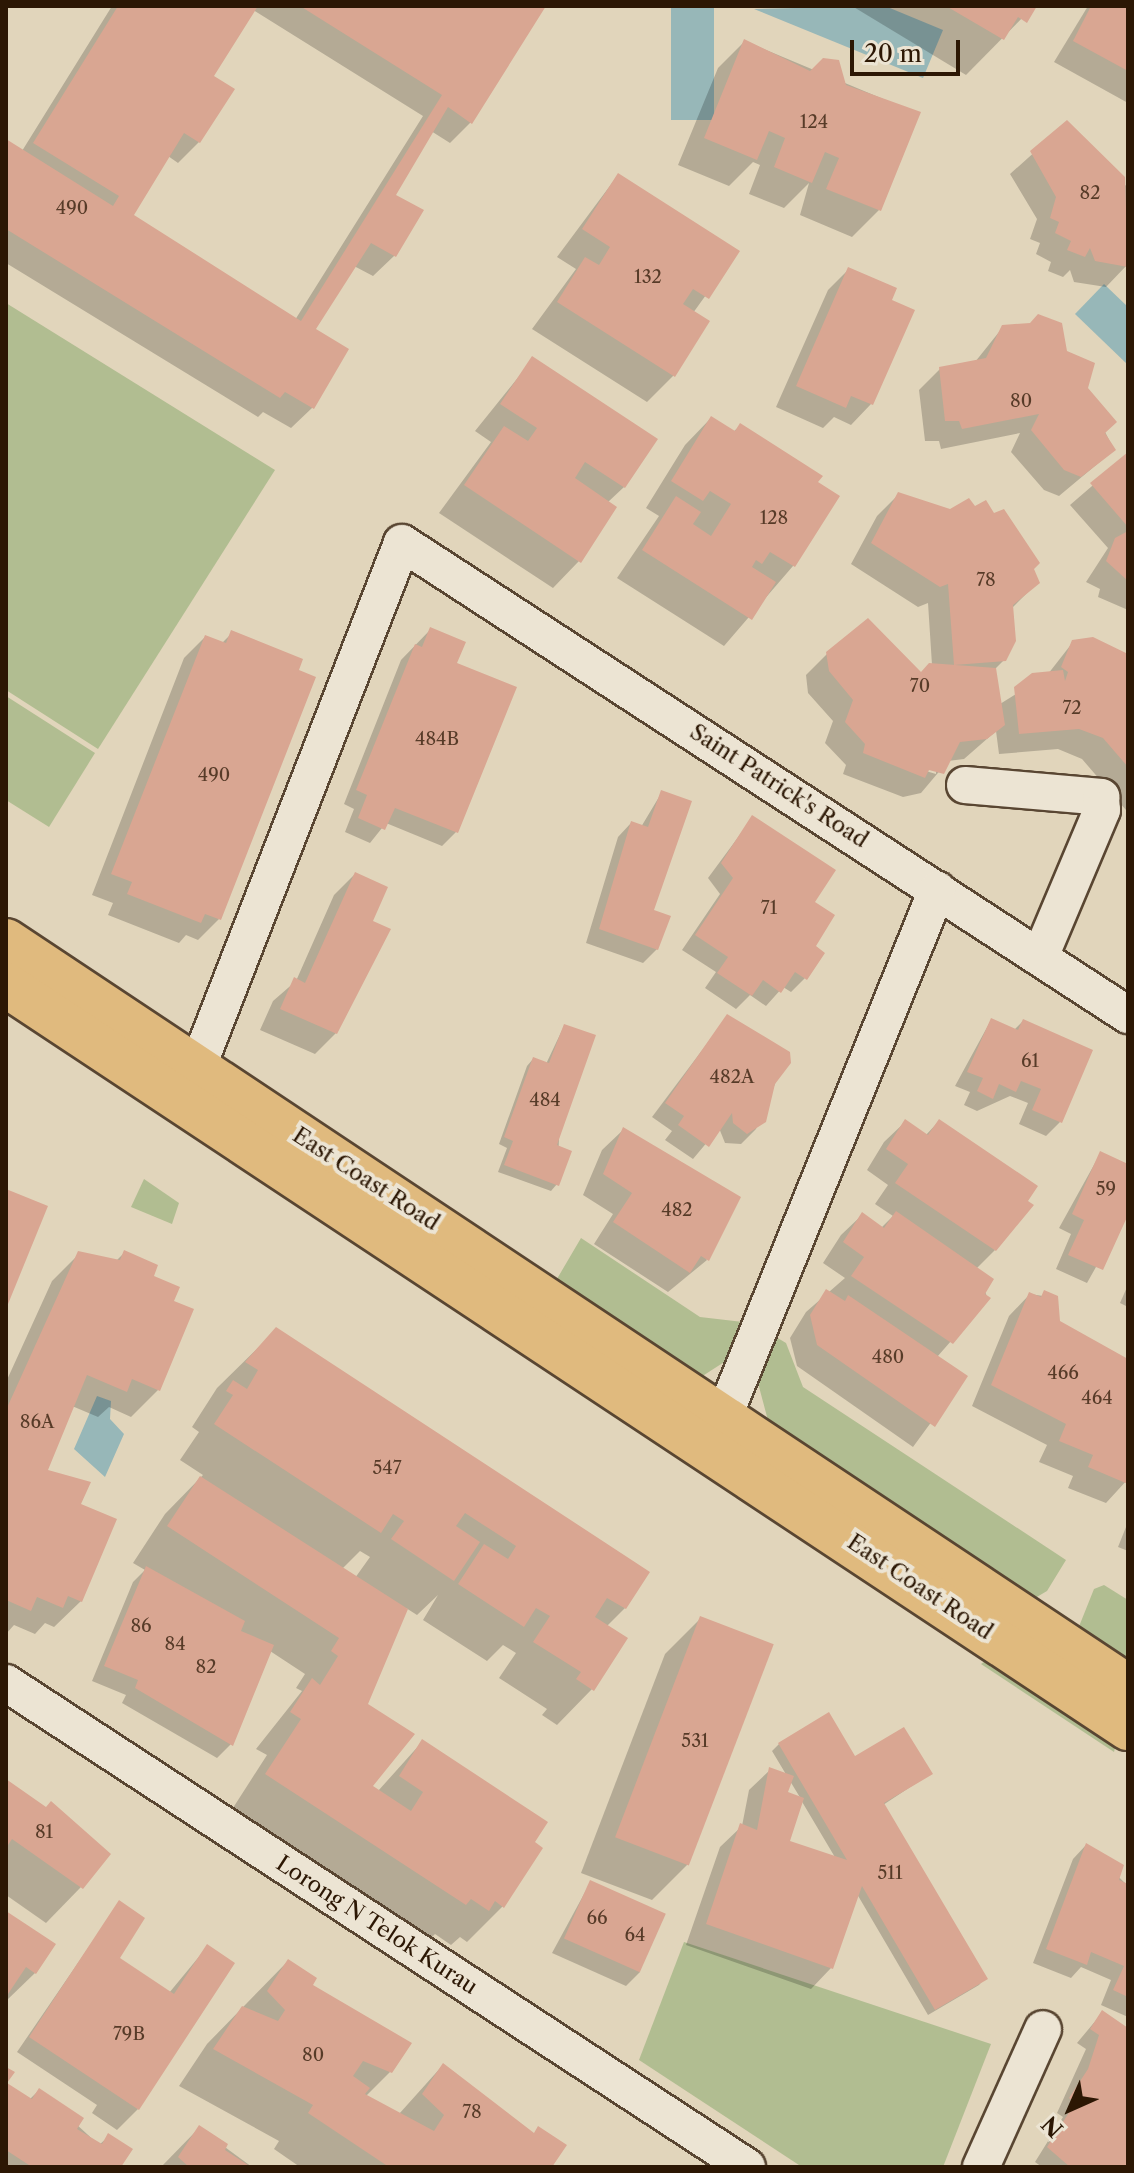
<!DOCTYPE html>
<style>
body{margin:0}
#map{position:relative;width:1134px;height:2173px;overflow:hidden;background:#e1d5bb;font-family:"Libre Caslon Text",serif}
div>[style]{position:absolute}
.green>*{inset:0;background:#b1bd91}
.water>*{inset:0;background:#97b7b8;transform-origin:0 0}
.shadow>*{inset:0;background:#0003}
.building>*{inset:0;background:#d9a692;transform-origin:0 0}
.roads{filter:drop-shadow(2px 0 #594632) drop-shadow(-2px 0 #594632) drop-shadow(0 2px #594632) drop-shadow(0 -2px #594632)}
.minor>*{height:36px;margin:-18px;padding:0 18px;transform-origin:18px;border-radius:18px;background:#ece4d3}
.major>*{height:44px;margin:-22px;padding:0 22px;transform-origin:22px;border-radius:22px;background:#e0ba7e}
span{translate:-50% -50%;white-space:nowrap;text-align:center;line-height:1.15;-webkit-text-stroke:8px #ece4d3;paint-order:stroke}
.number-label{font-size:18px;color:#573b28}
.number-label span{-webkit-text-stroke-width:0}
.street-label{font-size:22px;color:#2c1704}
.frame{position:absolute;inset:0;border:8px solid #2c1704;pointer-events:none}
.north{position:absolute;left:1030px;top:2069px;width:80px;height:80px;-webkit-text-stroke:6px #ece4d3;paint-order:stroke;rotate:225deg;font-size:22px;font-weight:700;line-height:32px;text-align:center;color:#2c1704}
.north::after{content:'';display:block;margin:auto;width:28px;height:36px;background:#2c1704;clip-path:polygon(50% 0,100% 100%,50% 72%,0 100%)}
.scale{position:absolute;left:850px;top:40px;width:110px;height:36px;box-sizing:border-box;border:4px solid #2c1704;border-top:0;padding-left:10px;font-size:24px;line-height:28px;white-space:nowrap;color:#2c1704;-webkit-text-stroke:6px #ece4d3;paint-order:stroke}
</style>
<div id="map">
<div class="green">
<div style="clip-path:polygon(6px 303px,275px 470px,98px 749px,6px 690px)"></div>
<div style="clip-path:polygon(6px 696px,95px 753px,49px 827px,6px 800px)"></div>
<div style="clip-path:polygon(144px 1179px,179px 1203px,172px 1224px,131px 1207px)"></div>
<div style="clip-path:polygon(581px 1238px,700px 1317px,743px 1322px,732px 1357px,701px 1377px,554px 1284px)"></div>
<div style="clip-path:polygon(776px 1337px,786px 1343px,803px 1387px,1066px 1560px,1047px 1591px,1030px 1601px,770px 1428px,758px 1383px)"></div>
<div style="clip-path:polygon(1104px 1585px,1128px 1600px,1128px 1666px,1078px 1629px,1094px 1589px)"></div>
<div style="clip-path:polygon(987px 1660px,1116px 1743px,1114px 1752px,981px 1664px)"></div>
<div style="clip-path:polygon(684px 1942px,991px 2044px,943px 2167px,802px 2167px,639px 2060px)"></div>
</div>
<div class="water">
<div style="left:671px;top:6px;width:43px;height:114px"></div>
<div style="clip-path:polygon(885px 6px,943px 30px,923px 78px,754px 9px)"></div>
<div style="clip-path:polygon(1104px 284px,1128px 307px,1128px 365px,1075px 314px)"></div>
<div style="clip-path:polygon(97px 1396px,111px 1401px,110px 1419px,124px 1434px,105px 1477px,74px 1449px)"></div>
</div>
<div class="shadow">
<div style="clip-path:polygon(evenodd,112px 6px,544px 6px,470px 123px,450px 143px,431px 131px,393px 195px,394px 256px,373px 276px,354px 266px,314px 330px,312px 408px,291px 428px,263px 412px,258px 417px,6px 263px,6px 141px,22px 151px,112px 6px,253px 10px,423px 116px,295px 320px,131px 216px,168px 156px,178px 163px,199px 142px,211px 77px,253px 10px)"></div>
<div style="clip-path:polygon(852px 6px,1034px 6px,966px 75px)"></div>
<div style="clip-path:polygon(1088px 6px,1128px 6px,1128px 103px,1054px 62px)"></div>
<div style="clip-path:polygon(745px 41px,919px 114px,879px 210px,852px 237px,800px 215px,809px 183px,784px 208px,749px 194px,760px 165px,753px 162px,729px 186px,678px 165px,718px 68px)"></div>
<div style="clip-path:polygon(1067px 123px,1128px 188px,1128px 264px,1106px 287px,1074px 282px,1070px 270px,1063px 277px,1048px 271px,1051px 262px,1036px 254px,1040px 243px,1030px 239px,1037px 219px,1010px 174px)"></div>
<div style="clip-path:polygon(618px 175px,737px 252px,693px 313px,673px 376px,647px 402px,532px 329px,576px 269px,557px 257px)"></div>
<div style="clip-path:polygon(849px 269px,889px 301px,871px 404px,851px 425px,834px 417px,823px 428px,776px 407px,828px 290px)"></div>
<div style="clip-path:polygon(1003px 327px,1066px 353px,1114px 450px,1059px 496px,1044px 490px,1011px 452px,1020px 433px,941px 449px,939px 441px,925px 441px,919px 390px,940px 369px,975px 362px)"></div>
<div style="clip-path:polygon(533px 359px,624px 487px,607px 503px,579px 561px,553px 588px,439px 513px,491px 442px,475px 431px)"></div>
<div style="clip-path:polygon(711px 418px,733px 432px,740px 426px,837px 497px,793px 566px,724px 646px,617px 578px,659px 516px,646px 508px,685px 445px)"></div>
<div style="clip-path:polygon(1128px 455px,1128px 610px,1098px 597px,1100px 589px,1086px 582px,1108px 548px,1070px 505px)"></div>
<div style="clip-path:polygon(evenodd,898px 495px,1031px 569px,1038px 582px,1012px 608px,1004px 660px,994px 670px,1000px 704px,1048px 674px,1073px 642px,1128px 657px,1126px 810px,1082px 759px,1058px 749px,999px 754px,996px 731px,964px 759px,948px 761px,921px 793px,903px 797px,843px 774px,846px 765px,825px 743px,833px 721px,808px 693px,806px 675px,827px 654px,920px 674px,932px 665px,928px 603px,918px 607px,851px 564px,877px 516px,898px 495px,919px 769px,936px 770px,936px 774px,919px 769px)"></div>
<div style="clip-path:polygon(430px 630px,455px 664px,456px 832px,442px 846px,386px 823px,370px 843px,345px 832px,354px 809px,344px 804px,401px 660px)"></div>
<div style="clip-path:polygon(232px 633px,219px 919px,198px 940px,186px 935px,179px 943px,108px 915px,113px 903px,92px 895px,184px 658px,205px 637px,221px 644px)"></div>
<div style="clip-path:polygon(662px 792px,651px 911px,657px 949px,643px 963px,586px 943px,618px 837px,631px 823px,641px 827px)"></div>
<div style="clip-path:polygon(753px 817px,812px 902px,813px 946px,805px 978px,791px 992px,783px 987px,766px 1006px,750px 995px,736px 1009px,705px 988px,716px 972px,682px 950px,720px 894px,708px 878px)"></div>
<div style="clip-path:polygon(355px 874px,370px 922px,336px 1033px,315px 1054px,260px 1030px,273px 1001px,296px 981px,334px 895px)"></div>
<div style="clip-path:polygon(727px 1017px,788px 1053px,756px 1129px,741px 1144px,725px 1143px,719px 1128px,693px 1159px,665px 1140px,672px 1131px,652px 1117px)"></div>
<div style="clip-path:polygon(991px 1020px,1014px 1030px,1023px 1021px,1060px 1122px,1046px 1136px,1019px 1124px,1028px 1103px,1010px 1096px,977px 1111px,964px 1105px,970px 1092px,955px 1086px)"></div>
<div style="clip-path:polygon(564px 1026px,557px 1184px,551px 1191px,498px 1172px,507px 1148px,499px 1144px,527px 1066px,533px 1059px,546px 1064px)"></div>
<div style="clip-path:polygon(939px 1121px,995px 1250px,976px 1269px,988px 1299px,937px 1357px,965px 1376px,913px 1447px,797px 1366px,790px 1338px,806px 1312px,845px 1278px,823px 1263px,841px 1235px,862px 1215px,881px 1228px,893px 1216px,875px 1204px,888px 1185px,867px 1170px,884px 1142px,905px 1122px,925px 1136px)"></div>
<div style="clip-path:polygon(623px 1130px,707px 1260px,668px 1292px,594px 1244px,613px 1214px,583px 1195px,602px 1150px)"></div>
<div style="clip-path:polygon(1100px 1154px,1128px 1166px,1128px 1210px,1087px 1283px,1056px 1269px,1071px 1234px,1059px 1228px)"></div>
<div style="clip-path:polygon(124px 1253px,171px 1302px,158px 1390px,131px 1417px,109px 1407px,98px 1417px,72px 1406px,45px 1471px,79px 1505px,81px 1601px,54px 1627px,45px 1623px,35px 1634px,14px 1625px,6px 1634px,6px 1382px,52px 1281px,79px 1254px,116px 1261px)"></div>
<div style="clip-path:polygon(1128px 1285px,1128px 1307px,1120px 1303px)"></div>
<div style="clip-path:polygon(1030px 1294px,1056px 1298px,1058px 1323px,1128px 1361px,1128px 1479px,1106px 1503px,1068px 1488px,1073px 1476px,1039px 1462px,1047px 1445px,972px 1406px,1009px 1316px)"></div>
<div style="clip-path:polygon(evenodd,276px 1330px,625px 1608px,606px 1627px,592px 1689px,557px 1725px,542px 1715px,547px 1709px,499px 1678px,516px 1653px,503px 1645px,487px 1661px,423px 1620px,438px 1595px,417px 1615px,406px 1608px,366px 1705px,370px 1787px,378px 1791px,422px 1742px,532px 1842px,503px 1906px,467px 1942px,460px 1937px,451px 1945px,435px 1934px,429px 1940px,231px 1811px,267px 1755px,256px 1749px,302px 1691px,296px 1688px,305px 1674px,270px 1651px,231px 1744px,217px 1758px,122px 1703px,126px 1695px,92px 1681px,133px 1582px,145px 1570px,133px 1563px,165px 1514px,203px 1475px,180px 1460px,199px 1432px,192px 1427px,217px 1388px,276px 1330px,360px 1551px,370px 1557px,355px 1578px,342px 1569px,360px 1551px)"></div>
<div style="clip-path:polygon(1128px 1522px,1128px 1551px,1118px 1547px)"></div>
<div style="clip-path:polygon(701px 1618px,772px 1646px,688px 1864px,652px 1900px,581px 1873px,665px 1654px)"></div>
<div style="clip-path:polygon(evenodd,779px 1744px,930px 1774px,883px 1805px,985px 1978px,979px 1985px,928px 2015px,857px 1894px,831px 1968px,811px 1989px,686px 1945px,720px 1847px,742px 1826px,749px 1790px,770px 1770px,787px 1776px,772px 1751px,779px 1744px,790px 1781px,801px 1799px,786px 1793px,790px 1781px,779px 1744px,801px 1800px,836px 1859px,787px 1842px,801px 1800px)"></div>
<div style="clip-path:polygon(6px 1782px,81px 1887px,46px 1923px,6px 1895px)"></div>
<div style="clip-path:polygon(1086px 1845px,1128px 1886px,1128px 2017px,1101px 2005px,1111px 1980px,1081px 1967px,1071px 1978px,1033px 1963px,1073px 1859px)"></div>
<div style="clip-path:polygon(590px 1883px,640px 1972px,626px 1986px,552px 1953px)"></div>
<div style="clip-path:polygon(119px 1903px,117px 1958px,169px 1993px,207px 1947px,138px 2109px,117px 2130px,92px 2113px,97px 2105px,17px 2052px)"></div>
<div style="clip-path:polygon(6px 1913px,35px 1973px,6px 2001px)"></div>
<div style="clip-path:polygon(288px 1961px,390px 2072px,366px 2096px,399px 2114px,443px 2065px,550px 2167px,300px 2167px,274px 2149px,279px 2141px,179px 2086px,207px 2044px)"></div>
<div style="clip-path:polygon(1102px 2013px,1128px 2030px,1128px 2167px,1042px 2167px,1035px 2162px,1063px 2117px,1057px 2113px,1086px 2049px,1077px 2043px)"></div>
<div style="clip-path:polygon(6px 2085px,29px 2100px,39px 2090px,99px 2145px,109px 2136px,119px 2167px,6px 2167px)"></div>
<div style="clip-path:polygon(199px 2128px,252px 2167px,161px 2167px)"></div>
</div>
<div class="building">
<div style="clip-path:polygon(118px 6px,258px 6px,214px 76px,235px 89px,200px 143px,184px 133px,134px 215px,301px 321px,442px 95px,300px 6px,546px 6px,472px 124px,448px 107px,396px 195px,424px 210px,396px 257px,371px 243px,316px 329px,349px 349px,314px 409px,285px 392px,280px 398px,6px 229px,6px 139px,113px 206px,119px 196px,33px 143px)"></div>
<div style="clip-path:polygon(946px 6px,1037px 6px,1027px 23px,1018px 17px,1004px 40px)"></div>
<div style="clip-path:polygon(1091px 6px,1128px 6px,1128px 71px,1073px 41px)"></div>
<div style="clip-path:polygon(744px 39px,810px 71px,823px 58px,839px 60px,846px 85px,921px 112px,881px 211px,826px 189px,839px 158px,825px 152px,812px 183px,774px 167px,785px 138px,769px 131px,757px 160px,704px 138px)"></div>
<div style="clip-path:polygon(1067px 120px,1125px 177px,1128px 267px,1095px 261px,1090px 248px,1085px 257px,1067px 250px,1071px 241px,1055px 233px,1059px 222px,1050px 218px,1056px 197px,1030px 151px)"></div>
<div style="clip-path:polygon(618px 173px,740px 251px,709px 299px,693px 289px,683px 304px,710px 321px,675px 377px,557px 302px,585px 257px,599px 265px,610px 247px,582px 229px)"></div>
<div style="clip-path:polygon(848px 267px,897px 288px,892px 300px,915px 310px,873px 405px,851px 396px,846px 408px,796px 386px)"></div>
<div style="clip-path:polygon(1038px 314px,1062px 323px,1067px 351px,1095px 363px,1088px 388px,1117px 422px,1105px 433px,1116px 450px,1081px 477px,1064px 470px,1031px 430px,1039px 414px,962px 429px,959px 421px,945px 421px,939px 367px,986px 358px,1002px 325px,1030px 323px)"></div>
<div style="clip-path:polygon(532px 356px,658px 439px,625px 488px,585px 462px,575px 478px,617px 507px,581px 563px,464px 485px,504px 426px,528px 441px,537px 428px,500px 404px)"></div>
<div style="clip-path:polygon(711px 416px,735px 431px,740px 423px,823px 476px,818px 482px,840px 496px,795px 567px,770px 552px,762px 564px,756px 560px,752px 567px,776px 582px,752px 620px,642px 550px,676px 496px,701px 512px,693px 524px,711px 536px,731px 504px,710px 491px,703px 501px,671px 481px)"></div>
<div style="clip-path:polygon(1128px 452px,1128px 527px,1090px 483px)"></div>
<div style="clip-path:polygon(898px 492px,950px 509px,969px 498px,975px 506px,986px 500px,994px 513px,1004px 509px,1040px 563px,1034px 569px,1040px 583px,1013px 605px,1016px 641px,1006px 661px,954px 665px,948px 584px,940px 587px,871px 543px)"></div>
<div style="clip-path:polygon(1128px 531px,1128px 581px,1106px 561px,1115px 538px)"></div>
<div style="clip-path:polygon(868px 618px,921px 672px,929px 663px,996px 668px,1005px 725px,987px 739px,960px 742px,944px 774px,929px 770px,925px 778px,863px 753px,865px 744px,845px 722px,853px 700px,829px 671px,826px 652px)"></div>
<div style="clip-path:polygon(430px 627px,466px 642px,457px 663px,517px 687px,458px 833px,395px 808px,385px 830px,358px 818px,367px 795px,356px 790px,415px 644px,422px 647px)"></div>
<div style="clip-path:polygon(231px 630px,303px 659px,299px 670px,316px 677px,221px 920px,205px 914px,201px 923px,127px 894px,132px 882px,111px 874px,205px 635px,226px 643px)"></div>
<div style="clip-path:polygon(1093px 637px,1128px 654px,1128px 767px,1103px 738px,1079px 729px,1019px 734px,1014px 687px,1032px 673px,1063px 670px,1065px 681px,1068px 672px,1061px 667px,1072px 640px)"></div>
<div style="clip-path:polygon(661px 790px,692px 801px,654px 910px,671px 916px,658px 950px,599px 929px,631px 821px,648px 827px)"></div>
<div style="clip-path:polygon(752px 815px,836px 870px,815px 902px,835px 915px,816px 946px,825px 953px,807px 980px,795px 972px,781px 993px,763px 980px,752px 996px,717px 973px,728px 957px,695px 935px,733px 878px,721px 863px)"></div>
<div style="clip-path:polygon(355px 872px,388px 887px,373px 921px,391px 929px,337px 1034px,280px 1009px,294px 977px,305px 983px)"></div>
<div style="clip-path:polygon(727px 1014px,790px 1052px,791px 1063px,775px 1084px,766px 1122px,747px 1134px,733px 1123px,732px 1113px,709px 1147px,678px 1125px,684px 1116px,665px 1103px)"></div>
<div style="clip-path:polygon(991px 1018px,1018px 1030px,1023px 1019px,1093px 1050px,1062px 1123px,1032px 1110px,1041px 1089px,1021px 1081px,1016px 1092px,999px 1084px,993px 1099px,977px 1091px,983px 1078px,967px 1072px)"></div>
<div style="clip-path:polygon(564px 1024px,596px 1035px,557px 1145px,572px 1151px,559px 1186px,504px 1165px,513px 1141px,504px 1137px,533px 1057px,549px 1063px)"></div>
<div style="clip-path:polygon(905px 1119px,928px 1135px,939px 1119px,1038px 1186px,1028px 1201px,1034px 1205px,996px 1251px,895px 1183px,908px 1164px,886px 1149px)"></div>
<div style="clip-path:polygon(623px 1127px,741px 1197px,709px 1261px,701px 1256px,690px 1273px,613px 1222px,632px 1193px,603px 1174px)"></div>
<div style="clip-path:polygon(1100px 1151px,1128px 1164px,1128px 1215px,1103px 1270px,1068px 1255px,1084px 1220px,1072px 1214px)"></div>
<div style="clip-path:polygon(6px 1189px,48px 1206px,6px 1309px)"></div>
<div style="clip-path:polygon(896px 1211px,994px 1279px,985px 1294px,991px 1298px,953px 1344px,851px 1276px,864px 1257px,843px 1242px,862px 1212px,884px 1228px)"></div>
<div style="clip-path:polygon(124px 1250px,158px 1265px,154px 1276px,180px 1287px,174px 1301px,194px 1309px,160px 1391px,132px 1379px,127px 1392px,87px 1375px,48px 1470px,91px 1482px,81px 1504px,117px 1519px,82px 1602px,68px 1596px,63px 1608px,37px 1597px,31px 1611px,6px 1600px,6px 1410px,78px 1251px,120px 1260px)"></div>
<div style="clip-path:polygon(826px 1289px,845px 1301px,848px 1295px,968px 1376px,935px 1427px,817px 1345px,810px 1315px)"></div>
<div style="clip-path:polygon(1044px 1290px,1058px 1296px,1060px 1321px,1128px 1359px,1128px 1484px,1088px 1467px,1093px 1455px,1059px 1441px,1066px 1424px,991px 1385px,1029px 1292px,1041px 1297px)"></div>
<div style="clip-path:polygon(276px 1327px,650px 1572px,626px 1609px,607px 1598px,595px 1617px,628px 1638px,594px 1691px,576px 1679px,581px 1672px,533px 1642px,550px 1616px,536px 1608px,524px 1627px,458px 1584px,484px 1544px,508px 1559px,516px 1546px,465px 1513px,456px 1526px,480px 1542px,454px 1581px,391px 1539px,404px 1521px,393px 1514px,381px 1533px,214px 1424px,233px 1395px,226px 1391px,233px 1380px,247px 1389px,258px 1370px,245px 1362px)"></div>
<div style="clip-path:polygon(200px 1476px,408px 1609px,368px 1704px,415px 1734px,373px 1786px,411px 1811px,423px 1792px,399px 1776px,422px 1739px,548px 1822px,535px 1842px,543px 1848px,504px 1908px,495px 1901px,489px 1911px,471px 1899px,466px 1905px,265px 1774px,301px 1719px,290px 1712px,312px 1678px,320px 1685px,338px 1656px,331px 1651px,339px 1638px,167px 1526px)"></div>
<div style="clip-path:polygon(146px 1566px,245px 1621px,241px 1631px,274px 1645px,233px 1746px,135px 1688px,138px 1680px,104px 1666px)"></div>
<div style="left:700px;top:1616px;width:79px;height:237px;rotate:21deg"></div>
<div style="clip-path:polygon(829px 1712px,855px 1756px,904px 1727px,933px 1774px,884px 1803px,988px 1979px,935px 2010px,862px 1886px,833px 1969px,706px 1924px,740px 1823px,757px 1830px,769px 1767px,794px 1776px,788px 1792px,804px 1798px,790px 1841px,847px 1860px,778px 1743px)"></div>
<div style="clip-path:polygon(6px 1779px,46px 1807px,51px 1801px,111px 1854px,83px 1889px,12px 1839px,6px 1848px)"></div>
<div style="clip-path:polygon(1086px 1843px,1124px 1865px,1119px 1880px,1128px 1884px,1128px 1997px,1113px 1990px,1124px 1966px,1091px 1952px,1087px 1965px,1046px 1949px)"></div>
<div style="left:590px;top:1880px;width:83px;height:64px;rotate:24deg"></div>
<div style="clip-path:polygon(119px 1900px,145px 1918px,120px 1958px,174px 1994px,207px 1944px,235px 1963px,139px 2110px,29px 2037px)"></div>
<div style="clip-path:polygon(6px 1911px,56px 1944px,36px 1974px,26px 1967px,6px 1997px)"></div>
<div style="clip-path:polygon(288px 1959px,317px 1978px,313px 1985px,412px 2043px,392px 2073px,363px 2061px,353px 2076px,370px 2088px,365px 2094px,434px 2131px,444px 2115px,422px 2094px,443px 2063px,534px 2133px,538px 2126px,567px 2145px,552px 2167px,389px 2167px,308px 2113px,313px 2105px,213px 2049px,242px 2006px,278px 2021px,285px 2010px,267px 1991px)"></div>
<div style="clip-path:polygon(1102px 2010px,1128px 2028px,1128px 2167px,1070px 2167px,1047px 2147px,1075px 2103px,1069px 2098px,1088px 2069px,1099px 2035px,1090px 2029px)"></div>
<div style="clip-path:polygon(6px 2067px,15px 2072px,7px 2083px,32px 2099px,39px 2088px,84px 2118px,77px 2129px,102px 2144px,108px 2133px,133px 2149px,121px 2167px,32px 2167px,6px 2150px)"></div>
<div style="clip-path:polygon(199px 2125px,228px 2144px,225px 2150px,251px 2167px,189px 2167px,178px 2157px)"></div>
</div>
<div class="roads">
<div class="minor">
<div style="left:965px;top:785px;width:137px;rotate:5deg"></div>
<div style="left:1101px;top:797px;width:13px;rotate:86deg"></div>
<div style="left:1102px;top:810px;width:160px;rotate:112.9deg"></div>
<div style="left:187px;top:1094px;width:591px;rotate:-68.68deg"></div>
<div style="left:402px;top:543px;width:866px;rotate:33.03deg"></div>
<div style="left:713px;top:1443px;width:597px;rotate:-67.95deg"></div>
<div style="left:6px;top:1683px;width:885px;rotate:33.15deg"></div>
<div style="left:981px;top:2167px;width:151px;rotate:-65.8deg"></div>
</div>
<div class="major">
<div style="left:6px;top:941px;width:1347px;rotate:33.62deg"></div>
<div style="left:6px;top:985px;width:1346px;rotate:33.51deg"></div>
</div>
</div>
<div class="number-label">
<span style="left:814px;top:122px">124</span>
<span style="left:1090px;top:193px">82</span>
<span style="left:72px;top:208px">490</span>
<span style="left:648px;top:277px">132</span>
<span style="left:1021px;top:401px">80</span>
<span style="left:774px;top:518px">128</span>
<span style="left:986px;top:580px">78</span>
<span style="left:920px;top:686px">70</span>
<span style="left:1072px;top:708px">72</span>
<span style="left:437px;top:739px">484B</span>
<span style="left:214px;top:775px">490</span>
<span style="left:769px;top:908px">71</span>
<span style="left:1030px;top:1061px">61</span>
<span style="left:732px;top:1077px">482A</span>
<span style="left:545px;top:1100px">484</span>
<span style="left:1106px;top:1189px">59</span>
<span style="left:677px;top:1210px">482</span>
<span style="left:888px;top:1357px">480</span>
<span style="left:1063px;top:1373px">466</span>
<span style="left:1097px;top:1398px">464</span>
<span style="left:37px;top:1422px">86A</span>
<span style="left:387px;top:1468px">547</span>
<span style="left:141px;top:1626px">86</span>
<span style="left:175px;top:1644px">84</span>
<span style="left:206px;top:1667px">82</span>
<span style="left:695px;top:1741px">531</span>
<span style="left:44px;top:1832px">81</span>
<span style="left:890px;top:1873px">511</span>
<span style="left:597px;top:1918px">66</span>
<span style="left:635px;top:1935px">64</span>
<span style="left:129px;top:2034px">79B</span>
<span style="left:313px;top:2055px">80</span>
<span style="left:472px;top:2112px">78</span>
</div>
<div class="street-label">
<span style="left:779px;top:786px;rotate:33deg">Saint Patrick's Road</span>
<span style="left:366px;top:1179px;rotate:33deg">East Coast Road</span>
<span style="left:920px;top:1587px;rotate:34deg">East Coast Road</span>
<span style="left:377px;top:1925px;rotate:33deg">Lorong N Telok Kurau</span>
</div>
<div class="frame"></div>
<div class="north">N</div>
<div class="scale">20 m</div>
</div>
